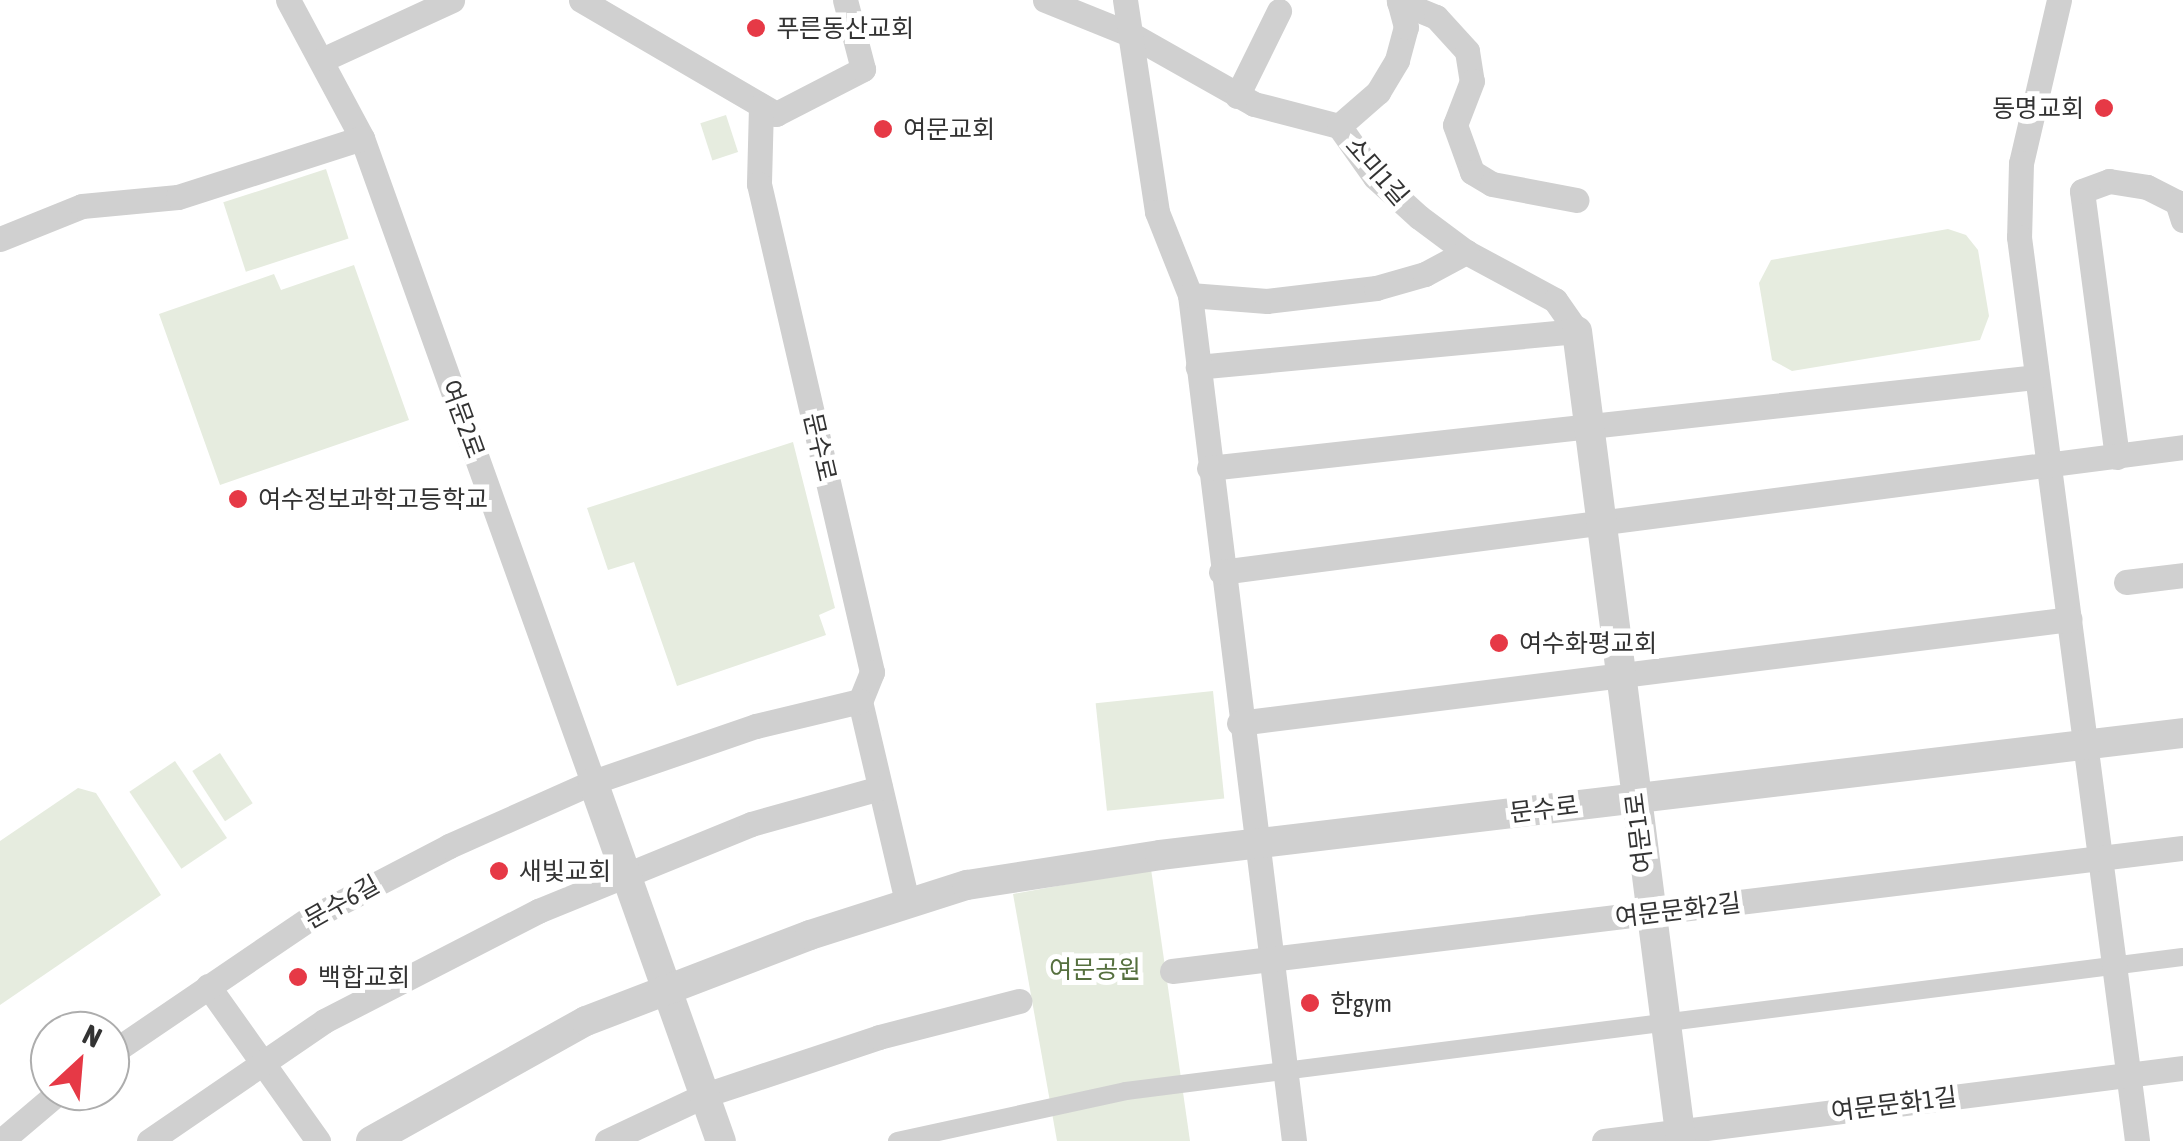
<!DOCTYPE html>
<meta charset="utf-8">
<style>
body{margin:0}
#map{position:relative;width:2183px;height:1141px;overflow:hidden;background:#fff;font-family:"Asap Condensed","Noto Sans KR",sans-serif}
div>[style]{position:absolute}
.green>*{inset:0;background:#e6ecdf;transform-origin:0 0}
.pedestrian>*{height:18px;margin:-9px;padding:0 9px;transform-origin:9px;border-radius:9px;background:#d0d0d0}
.minor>*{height:25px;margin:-12.5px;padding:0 12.5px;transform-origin:12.5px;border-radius:12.5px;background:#d0d0d0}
.tertiary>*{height:30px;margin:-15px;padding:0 15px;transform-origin:15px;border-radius:15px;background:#d0d0d0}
.dots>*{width:28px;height:28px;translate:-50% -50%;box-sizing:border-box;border:5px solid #fff;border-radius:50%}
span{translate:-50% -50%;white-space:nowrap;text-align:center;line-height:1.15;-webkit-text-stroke:10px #fff;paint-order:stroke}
.poi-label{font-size:25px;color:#333}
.left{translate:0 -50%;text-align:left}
.right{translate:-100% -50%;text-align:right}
.street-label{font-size:25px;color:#333}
.park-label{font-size:25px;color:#56703f}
.north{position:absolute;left:30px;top:1011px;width:100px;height:100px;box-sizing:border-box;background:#fff;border:2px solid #adadad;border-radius:50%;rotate:26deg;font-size:28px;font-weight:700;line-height:40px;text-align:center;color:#333}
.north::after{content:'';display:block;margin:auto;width:35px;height:45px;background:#e63946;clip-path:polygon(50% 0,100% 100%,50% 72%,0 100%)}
</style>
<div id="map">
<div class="green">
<div style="left:726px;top:115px;width:39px;height:27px;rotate:72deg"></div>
<div style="left:326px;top:169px;width:73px;height:108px;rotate:72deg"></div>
<div style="clip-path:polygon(1948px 229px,1966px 235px,1978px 250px,1989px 316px,1980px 340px,1792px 371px,1772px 360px,1759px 283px,1771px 260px)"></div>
<div style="clip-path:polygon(354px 265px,409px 420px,220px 485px,159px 314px,274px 274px,281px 290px)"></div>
<div style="clip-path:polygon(793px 442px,835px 608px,819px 615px,826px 635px,677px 686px,634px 562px,608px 570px,587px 508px)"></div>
<div style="left:1213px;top:691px;width:108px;height:118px;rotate:84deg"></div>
<div style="left:220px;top:753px;width:60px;height:33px;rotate:57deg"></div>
<div style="left:175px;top:761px;width:93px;height:55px;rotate:56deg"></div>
<div style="clip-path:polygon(78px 788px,96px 793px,161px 895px,0 1005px,0 841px)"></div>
<div style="clip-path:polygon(1151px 869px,1190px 1141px,1057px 1141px,1013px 894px)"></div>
</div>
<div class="pedestrian">
<div style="left:897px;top:1141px;width:234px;rotate:-12.3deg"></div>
<div style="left:1126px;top:1091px;width:1065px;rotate:-7.23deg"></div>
</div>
<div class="minor">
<div style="left:288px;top:0;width:157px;rotate:61.8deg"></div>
<div style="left:362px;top:138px;width:684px;rotate:70.27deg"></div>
<div style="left:581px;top:0;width:226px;rotate:30.3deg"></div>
<div style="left:776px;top:114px;width:98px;rotate:-27.3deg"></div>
<div style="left:863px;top:69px;width:71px;rotate:-104.6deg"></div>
<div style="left:1045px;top:0;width:94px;rotate:21.9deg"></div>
<div style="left:1132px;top:35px;width:140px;rotate:29.5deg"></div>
<div style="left:1254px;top:104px;width:88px;rotate:14.5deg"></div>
<div style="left:1339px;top:126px;width:62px;rotate:54.8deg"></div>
<div style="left:1375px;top:177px;width:59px;rotate:42.3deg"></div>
<div style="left:1419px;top:217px;width:59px;rotate:36.7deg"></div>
<div style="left:1466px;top:252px;width:101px;rotate:28.3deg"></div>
<div style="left:1555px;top:300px;width:38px;rotate:55deg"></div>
<div style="left:1577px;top:331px;width:381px;rotate:174.6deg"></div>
<div style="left:1125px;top:0;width:214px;rotate:81.4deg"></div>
<div style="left:1157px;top:212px;width:89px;rotate:68.3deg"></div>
<div style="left:1190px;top:295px;width:852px;rotate:82.99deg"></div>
<div style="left:2059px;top:0;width:167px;rotate:103.1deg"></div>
<div style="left:2021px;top:163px;width:74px;rotate:91.5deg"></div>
<div style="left:2019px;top:237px;width:912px;rotate:82.56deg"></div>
<div style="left:1399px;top:2px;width:40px;rotate:22deg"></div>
<div style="left:1436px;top:17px;width:46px;rotate:47.6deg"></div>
<div style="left:1467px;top:51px;width:30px;rotate:81deg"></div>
<div style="left:1472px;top:81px;width:47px;rotate:111.1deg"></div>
<div style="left:1455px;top:125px;width:50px;rotate:70.1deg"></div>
<div style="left:1472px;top:172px;width:23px;rotate:31deg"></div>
<div style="left:1492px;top:184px;width:86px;rotate:10.7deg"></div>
<div style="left:324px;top:59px;width:141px;rotate:-24.7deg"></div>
<div style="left:1237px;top:96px;width:95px;rotate:-63.7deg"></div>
<div style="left:761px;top:106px;width:78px;rotate:91.5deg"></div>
<div style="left:759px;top:184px;width:501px;rotate:76.96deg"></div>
<div style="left:872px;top:672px;width:31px;rotate:112deg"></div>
<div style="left:1339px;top:126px;width:52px;rotate:-41.1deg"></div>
<div style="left:1378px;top:92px;width:37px;rotate:-59deg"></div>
<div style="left:1397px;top:60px;width:34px;rotate:-75deg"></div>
<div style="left:1406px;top:27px;width:28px;rotate:-105deg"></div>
<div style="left:0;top:239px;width:88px;rotate:-21.9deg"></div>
<div style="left:82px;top:206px;width:96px;rotate:-5.4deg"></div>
<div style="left:178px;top:197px;width:193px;rotate:-17.8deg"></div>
<div style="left:1190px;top:295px;width:77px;rotate:4.5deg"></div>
<div style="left:1267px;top:301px;width:110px;rotate:-6.8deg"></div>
<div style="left:1376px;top:288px;width:51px;rotate:-15.9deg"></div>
<div style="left:1425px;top:274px;width:47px;rotate:-28.2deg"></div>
<div style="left:2117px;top:457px;width:268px;rotate:-97.5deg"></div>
<div style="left:2082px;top:191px;width:29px;rotate:-20deg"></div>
<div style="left:2109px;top:181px;width:38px;rotate:9deg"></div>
<div style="left:2147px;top:187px;width:34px;rotate:27deg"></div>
<div style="left:2177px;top:202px;width:19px;rotate:72deg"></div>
<div style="left:1209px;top:468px;width:832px;rotate:-6.28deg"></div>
<div style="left:1221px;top:572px;width:970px;rotate:-7.4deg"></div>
<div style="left:2126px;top:582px;width:57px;rotate:-7deg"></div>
<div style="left:860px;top:701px;width:205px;rotate:76.8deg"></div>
<div style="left:1239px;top:723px;width:837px;rotate:-7.13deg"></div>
<div style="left:1172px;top:971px;width:1018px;rotate:-6.94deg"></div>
<div style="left:208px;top:986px;width:190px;rotate:54.6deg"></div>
<div style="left:110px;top:1054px;width:240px;rotate:-34.2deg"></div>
<div style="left:309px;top:919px;width:158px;rotate:-27.5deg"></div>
<div style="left:449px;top:846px;width:158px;rotate:-24deg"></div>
<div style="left:593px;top:782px;width:172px;rotate:-19deg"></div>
<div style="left:756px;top:726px;width:107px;rotate:-13.5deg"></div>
<div style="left:1px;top:1141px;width:77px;rotate:-40.3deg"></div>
<div style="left:149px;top:1141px;width:212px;rotate:-34.4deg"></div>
<div style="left:324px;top:1021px;width:241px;rotate:-27.2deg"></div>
<div style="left:538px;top:911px;width:230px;rotate:-22.2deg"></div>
<div style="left:751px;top:824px;width:134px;rotate:-15.6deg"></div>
<div style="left:607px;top:1141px;width:108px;rotate:-25.1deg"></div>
<div style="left:705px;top:1095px;width:183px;rotate:-18.4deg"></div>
<div style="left:879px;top:1037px;width:145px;rotate:-14.4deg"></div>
<div style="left:1604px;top:1141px;width:584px;rotate:-7.19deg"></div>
</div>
<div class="tertiary">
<div style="left:1577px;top:331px;width:817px;rotate:82.68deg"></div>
<div style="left:593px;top:782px;width:381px;rotate:70.4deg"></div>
<div style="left:371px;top:1141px;width:246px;rotate:-29.2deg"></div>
<div style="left:586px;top:1021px;width:240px;rotate:-21deg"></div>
<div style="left:810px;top:935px;width:165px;rotate:-17.7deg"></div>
<div style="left:967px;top:885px;width:195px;rotate:-8.8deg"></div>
<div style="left:1160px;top:855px;width:1030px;rotate:-6.8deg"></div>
</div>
<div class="dots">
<div style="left:756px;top:28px;background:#e63946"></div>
<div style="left:2104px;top:108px;background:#e63946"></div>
<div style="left:883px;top:129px;background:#e63946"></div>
<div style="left:238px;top:499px;background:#e63946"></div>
<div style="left:1499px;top:643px;background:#e63946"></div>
<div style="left:499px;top:871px;background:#e63946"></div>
<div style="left:298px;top:977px;background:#e63946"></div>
<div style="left:1310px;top:1003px;background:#e63946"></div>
</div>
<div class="poi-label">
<span class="left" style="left:776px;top:28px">푸른동산교회</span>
<span class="right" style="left:2084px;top:108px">동명교회</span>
<span class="left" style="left:903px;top:129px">여문교회</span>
<span class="left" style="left:258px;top:499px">여수정보과학고등학교</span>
<span class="left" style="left:1519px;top:643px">여수화평교회</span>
<span class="left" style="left:519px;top:871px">새빛교회</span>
<span class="left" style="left:318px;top:977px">백합교회</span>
<span class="left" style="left:1330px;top:1003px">한gym</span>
</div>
<div class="street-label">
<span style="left:1377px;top:171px;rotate:49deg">소미1길</span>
<span style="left:463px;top:419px;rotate:70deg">여문2로</span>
<span style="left:820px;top:447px;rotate:77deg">문수로</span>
<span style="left:1544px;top:809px;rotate:-7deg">문수로</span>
<span style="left:1639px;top:833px;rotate:-97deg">여문1로</span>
<span style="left:342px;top:902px;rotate:-29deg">문수6길</span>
<span style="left:1678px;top:910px;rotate:-7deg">여문문화2길</span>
<span style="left:1894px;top:1104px;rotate:-7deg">여문문화1길</span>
</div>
<div class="park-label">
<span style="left:1095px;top:969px">여문공원</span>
</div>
<div class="north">N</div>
</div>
